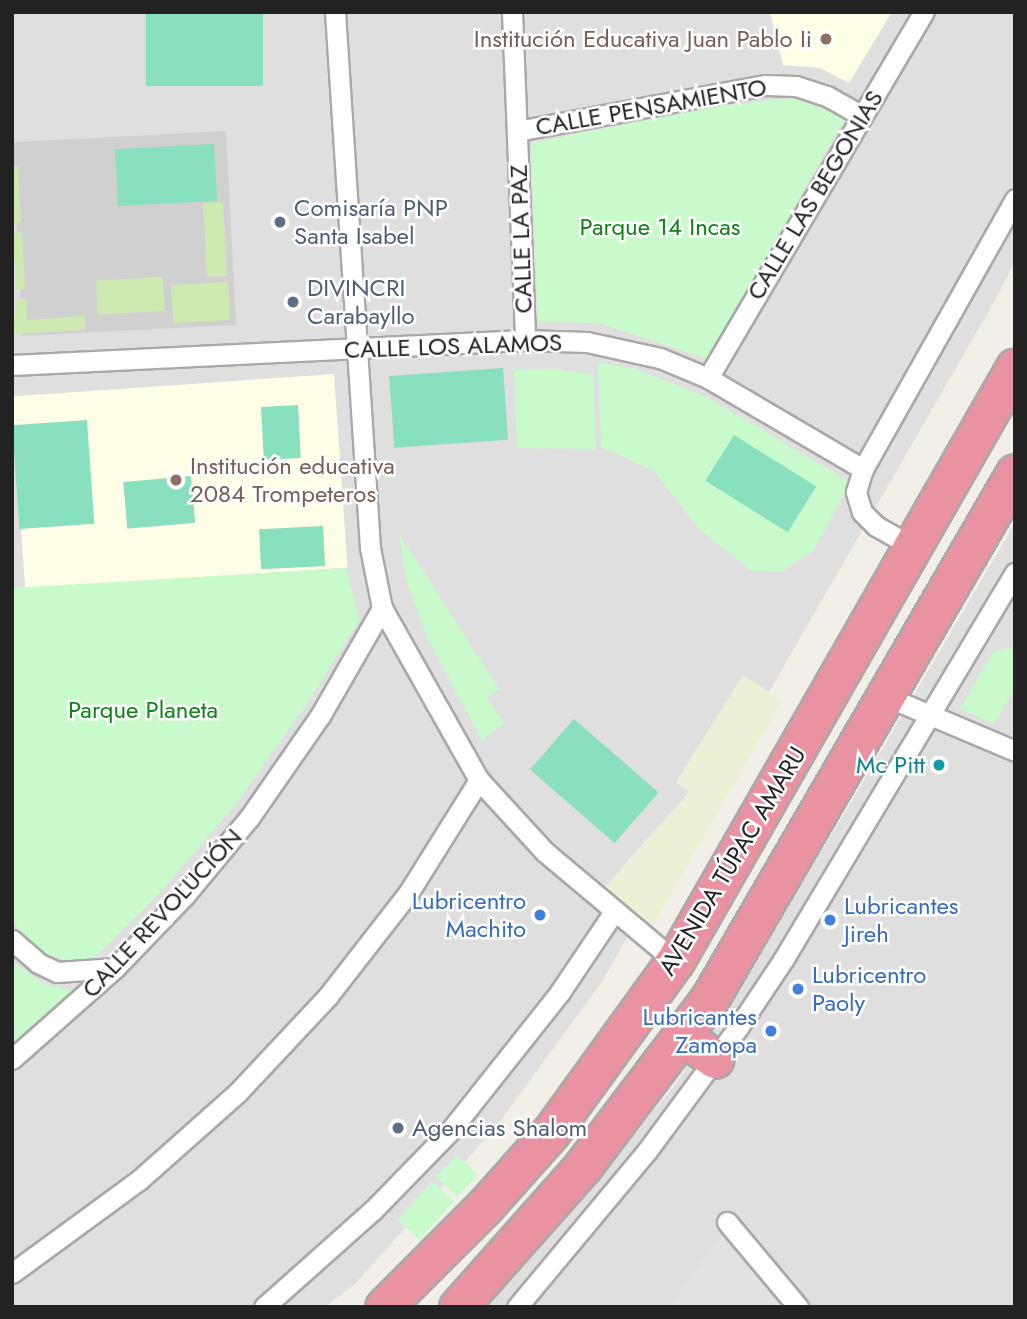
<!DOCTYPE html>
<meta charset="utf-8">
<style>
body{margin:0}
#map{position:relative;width:1027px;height:1319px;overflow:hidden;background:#f2efe9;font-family:Jost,sans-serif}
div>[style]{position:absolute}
.residential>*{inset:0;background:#e0dfdf}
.education>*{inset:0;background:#ffffe5;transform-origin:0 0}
.religious>*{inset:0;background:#d0d0d0;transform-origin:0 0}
.farmland>*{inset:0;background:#eef0d5}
.grass>*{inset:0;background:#cdebb0;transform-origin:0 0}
.park>*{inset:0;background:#c8facc;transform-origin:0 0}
.pitch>*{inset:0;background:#88e0be;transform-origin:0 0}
.parking>*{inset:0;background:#e2e2e2}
.roads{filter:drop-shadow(2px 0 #a9a9a9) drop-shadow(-2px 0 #a9a9a9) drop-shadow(0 2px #a9a9a9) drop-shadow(0 -2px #a9a9a9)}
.street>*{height:19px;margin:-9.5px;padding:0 9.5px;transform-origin:9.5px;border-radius:9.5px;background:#fff}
.highway>*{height:37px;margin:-18.5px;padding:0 18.5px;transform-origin:18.5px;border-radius:18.5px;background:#e892a2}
.dots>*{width:19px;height:19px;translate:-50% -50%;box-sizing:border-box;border:4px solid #fff;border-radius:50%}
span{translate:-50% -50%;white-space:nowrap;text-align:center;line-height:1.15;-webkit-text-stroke:5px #fff;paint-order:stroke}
.education-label{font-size:24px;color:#785e54}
.right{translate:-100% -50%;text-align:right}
.left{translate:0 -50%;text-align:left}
.street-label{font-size:24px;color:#222}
.service-label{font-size:24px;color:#4e5e75}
.park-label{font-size:24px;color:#0c8416}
.culture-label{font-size:24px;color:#0d838f}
.shop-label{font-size:24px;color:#366cbe}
.frame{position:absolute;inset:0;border:14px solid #222;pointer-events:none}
</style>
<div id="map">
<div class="residential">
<div style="clip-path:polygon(12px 12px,1015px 12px,1015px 262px,994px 302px,601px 983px,496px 1127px,355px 1284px,325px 1307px,12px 1307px)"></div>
<div style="clip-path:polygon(1015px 523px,1015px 1307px,479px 1307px,531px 1258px,675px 1085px,841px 819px)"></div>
</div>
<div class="education">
<div style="clip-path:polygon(770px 12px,892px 12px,849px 83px,820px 68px,783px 65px)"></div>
<div style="left:334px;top:374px;width:194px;height:323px;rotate:86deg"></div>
</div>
<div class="religious">
<div style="left:226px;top:131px;width:194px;height:214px;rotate:87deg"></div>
</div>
<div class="farmland">
<div style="clip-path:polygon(743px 675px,782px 701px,651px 929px,602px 890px,689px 792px,676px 782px)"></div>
</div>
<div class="grass">
<div style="clip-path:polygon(12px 166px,18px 166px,21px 222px,12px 223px)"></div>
<div style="left:223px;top:202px;width:74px;height:20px;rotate:87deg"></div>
<div style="left:22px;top:232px;width:57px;height:9px;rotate:87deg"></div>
<div style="left:163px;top:277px;width:34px;height:67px;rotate:87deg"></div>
<div style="left:228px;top:282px;width:38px;height:57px;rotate:87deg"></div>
<div style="clip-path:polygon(17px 299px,26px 299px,27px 320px,85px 316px,86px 330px,12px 334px)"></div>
</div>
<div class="park">
<div style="clip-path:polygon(794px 98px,845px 118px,708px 359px,598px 323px,538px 321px,531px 143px,718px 106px)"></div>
<div style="clip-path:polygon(598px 363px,633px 368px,707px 397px,850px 482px,814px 550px,781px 572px,752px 571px,700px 530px,654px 471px,601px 447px)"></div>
<div style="clip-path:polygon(559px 369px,593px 375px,596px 449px,517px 448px,514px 370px)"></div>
<div style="clip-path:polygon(399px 534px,499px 689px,487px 698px,504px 723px,482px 741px,426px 635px,406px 579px)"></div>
<div style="clip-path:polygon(346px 568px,359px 620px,310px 699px,233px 808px,152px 901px,94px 958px,72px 962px,42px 953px,23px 938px,12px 917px,12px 588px)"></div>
<div style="clip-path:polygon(1015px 647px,1015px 687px,994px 724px,960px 709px,993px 652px)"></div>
<div style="clip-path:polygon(12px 961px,44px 984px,77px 991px,15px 1049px)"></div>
<div style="left:457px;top:1155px;width:29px;height:30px;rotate:44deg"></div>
<div style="left:432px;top:1181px;width:30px;height:52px;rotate:42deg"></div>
</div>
<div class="pitch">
<div style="left:146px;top:12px;width:117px;height:74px"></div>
<div style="left:214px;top:144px;width:57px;height:99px;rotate:87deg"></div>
<div style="left:503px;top:368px;width:72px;height:114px;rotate:86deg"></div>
<div style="left:298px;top:405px;width:53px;height:37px;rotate:87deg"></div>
<div style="left:87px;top:420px;width:104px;height:75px;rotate:86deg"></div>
<div style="left:734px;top:435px;width:97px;height:54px;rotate:32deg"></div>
<div style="left:191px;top:476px;width:47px;height:68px;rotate:85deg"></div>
<div style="left:323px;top:526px;width:40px;height:64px;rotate:87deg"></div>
<div style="left:574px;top:719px;width:112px;height:67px;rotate:41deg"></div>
</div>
<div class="parking">
<div style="clip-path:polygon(721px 1235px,781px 1307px,669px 1307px)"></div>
</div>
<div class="roads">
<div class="street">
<div style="left:335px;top:12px;width:537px;rotate:86.26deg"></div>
<div style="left:370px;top:548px;width:61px;rotate:78.7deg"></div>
<div style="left:382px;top:608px;width:197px;rotate:60.6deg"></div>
<div style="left:479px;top:780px;width:98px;rotate:47.5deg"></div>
<div style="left:545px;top:852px;width:170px;rotate:40deg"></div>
<div style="left:512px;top:12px;width:328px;rotate:87.7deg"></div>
<div style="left:517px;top:131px;width:253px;rotate:-10.5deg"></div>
<div style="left:766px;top:85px;width:30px;rotate:2deg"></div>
<div style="left:796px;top:86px;width:33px;rotate:18deg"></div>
<div style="left:827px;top:96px;width:40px;rotate:29.7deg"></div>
<div style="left:12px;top:365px;width:514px;rotate:-2.79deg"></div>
<div style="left:525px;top:340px;width:62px;rotate:1.8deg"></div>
<div style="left:587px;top:342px;width:75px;rotate:12.4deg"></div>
<div style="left:660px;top:358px;width:52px;rotate:22.6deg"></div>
<div style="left:708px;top:378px;width:180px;rotate:30.4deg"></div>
<div style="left:708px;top:378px;width:425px;rotate:-59.5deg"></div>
<div style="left:913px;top:547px;width:43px;rotate:-150.4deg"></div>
<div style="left:876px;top:526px;width:20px;rotate:-135deg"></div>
<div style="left:862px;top:512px;width:21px;rotate:-107deg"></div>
<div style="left:856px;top:492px;width:24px;rotate:-73deg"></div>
<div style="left:863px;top:469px;width:310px;rotate:-60.6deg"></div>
<div style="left:885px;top:696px;width:141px;rotate:22.9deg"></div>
<div style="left:12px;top:940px;width:35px;rotate:41deg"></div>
<div style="left:38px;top:963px;width:21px;rotate:25deg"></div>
<div style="left:57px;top:972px;width:58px;rotate:-3.9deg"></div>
<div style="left:12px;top:1059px;width:137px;rotate:-41.5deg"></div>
<div style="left:115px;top:968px;width:101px;rotate:-46.2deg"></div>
<div style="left:185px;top:895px;width:100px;rotate:-50.3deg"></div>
<div style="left:249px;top:818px;width:124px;rotate:-55.2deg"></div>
<div style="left:320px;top:716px;width:125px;rotate:-60.1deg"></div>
<div style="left:727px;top:1222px;width:111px;rotate:50.1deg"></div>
<div style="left:12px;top:1273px;width:157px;rotate:-36.2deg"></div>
<div style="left:139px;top:1180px;width:132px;rotate:-41.6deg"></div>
<div style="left:238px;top:1092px;width:132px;rotate:-46.8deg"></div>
<div style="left:328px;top:996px;width:132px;rotate:-52.1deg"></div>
<div style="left:409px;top:892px;width:132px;rotate:-58deg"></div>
<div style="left:264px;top:1307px;width:146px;rotate:-41.7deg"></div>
<div style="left:373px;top:1210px;width:110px;rotate:-45.7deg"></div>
<div style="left:450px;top:1131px;width:177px;rotate:-51.6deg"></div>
<div style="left:560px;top:992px;width:95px;rotate:-56.1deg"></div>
<div style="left:517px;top:1307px;width:203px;rotate:-50.2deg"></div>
<div style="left:647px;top:1151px;width:155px;rotate:-53.6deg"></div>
<div style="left:739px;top:1026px;width:79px;rotate:-56.3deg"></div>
<div style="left:783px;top:960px;width:451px;rotate:-59.1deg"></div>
</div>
<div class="highway">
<div style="left:683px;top:1036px;width:39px;rotate:36deg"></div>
<div style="left:384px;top:1307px;width:143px;rotate:-45deg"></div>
<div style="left:485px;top:1206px;width:99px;rotate:-48.3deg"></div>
<div style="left:551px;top:1132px;width:211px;rotate:-54.1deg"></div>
<div style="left:675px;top:961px;width:684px;rotate:-60.21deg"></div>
<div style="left:458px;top:1307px;width:188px;rotate:-48.4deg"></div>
<div style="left:583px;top:1166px;width:211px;rotate:-52.9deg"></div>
<div style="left:710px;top:998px;width:607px;rotate:-59.85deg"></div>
</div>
</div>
<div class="dots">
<div style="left:826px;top:39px;background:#8d6e63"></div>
<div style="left:280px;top:222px;background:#5c6f8a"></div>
<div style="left:293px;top:302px;background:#5c6f8a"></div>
<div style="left:176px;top:480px;background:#8d6e63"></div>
<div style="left:939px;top:765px;background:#0f9aa8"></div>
<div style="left:540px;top:915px;background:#3f7fe0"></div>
<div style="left:830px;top:920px;background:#3f7fe0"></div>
<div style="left:798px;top:989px;background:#3f7fe0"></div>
<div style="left:771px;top:1031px;background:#3f7fe0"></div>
<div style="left:398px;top:1128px;background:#5c6f8a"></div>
</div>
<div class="education-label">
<span class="right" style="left:812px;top:39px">Institución Educativa Juan Pablo Ii</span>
<span class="left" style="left:190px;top:480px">Institución educativa<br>2084 Trompeteros</span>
</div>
<div class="street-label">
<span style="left:651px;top:107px;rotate:-10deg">CALLE PENSAMIENTO</span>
<span style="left:815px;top:195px;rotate:-59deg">CALLE LAS BEGONIAS</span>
<span style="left:521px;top:239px;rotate:-92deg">CALLE LA PAZ</span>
<span style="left:453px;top:346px;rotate:-2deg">CALLE LOS ALAMOS</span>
<span style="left:732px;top:861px;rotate:-59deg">AVENIDA TÚPAC AMARU</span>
<span style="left:162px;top:913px;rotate:-47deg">CALLE REVOLUCIÓN</span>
</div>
<div class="service-label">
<span class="left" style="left:294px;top:222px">Comisaría PNP<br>Santa Isabel</span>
<span class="left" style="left:307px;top:302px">DIVINCRI<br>Carabayllo</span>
<span class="left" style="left:412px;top:1128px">Agencias Shalom</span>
</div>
<div class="park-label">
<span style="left:660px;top:227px">Parque 14 Incas</span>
<span style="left:143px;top:710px">Parque Planeta</span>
</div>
<div class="culture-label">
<span class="right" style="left:925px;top:765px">Mc Pitt</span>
</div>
<div class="shop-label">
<span class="right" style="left:526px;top:915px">Lubricentro<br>Machito</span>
<span class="left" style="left:844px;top:920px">Lubricantes<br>Jireh</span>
<span class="left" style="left:812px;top:989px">Lubricentro<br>Paoly</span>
<span class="right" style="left:757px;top:1031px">Lubricantes<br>Zamopa</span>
</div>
<div class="frame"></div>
</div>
